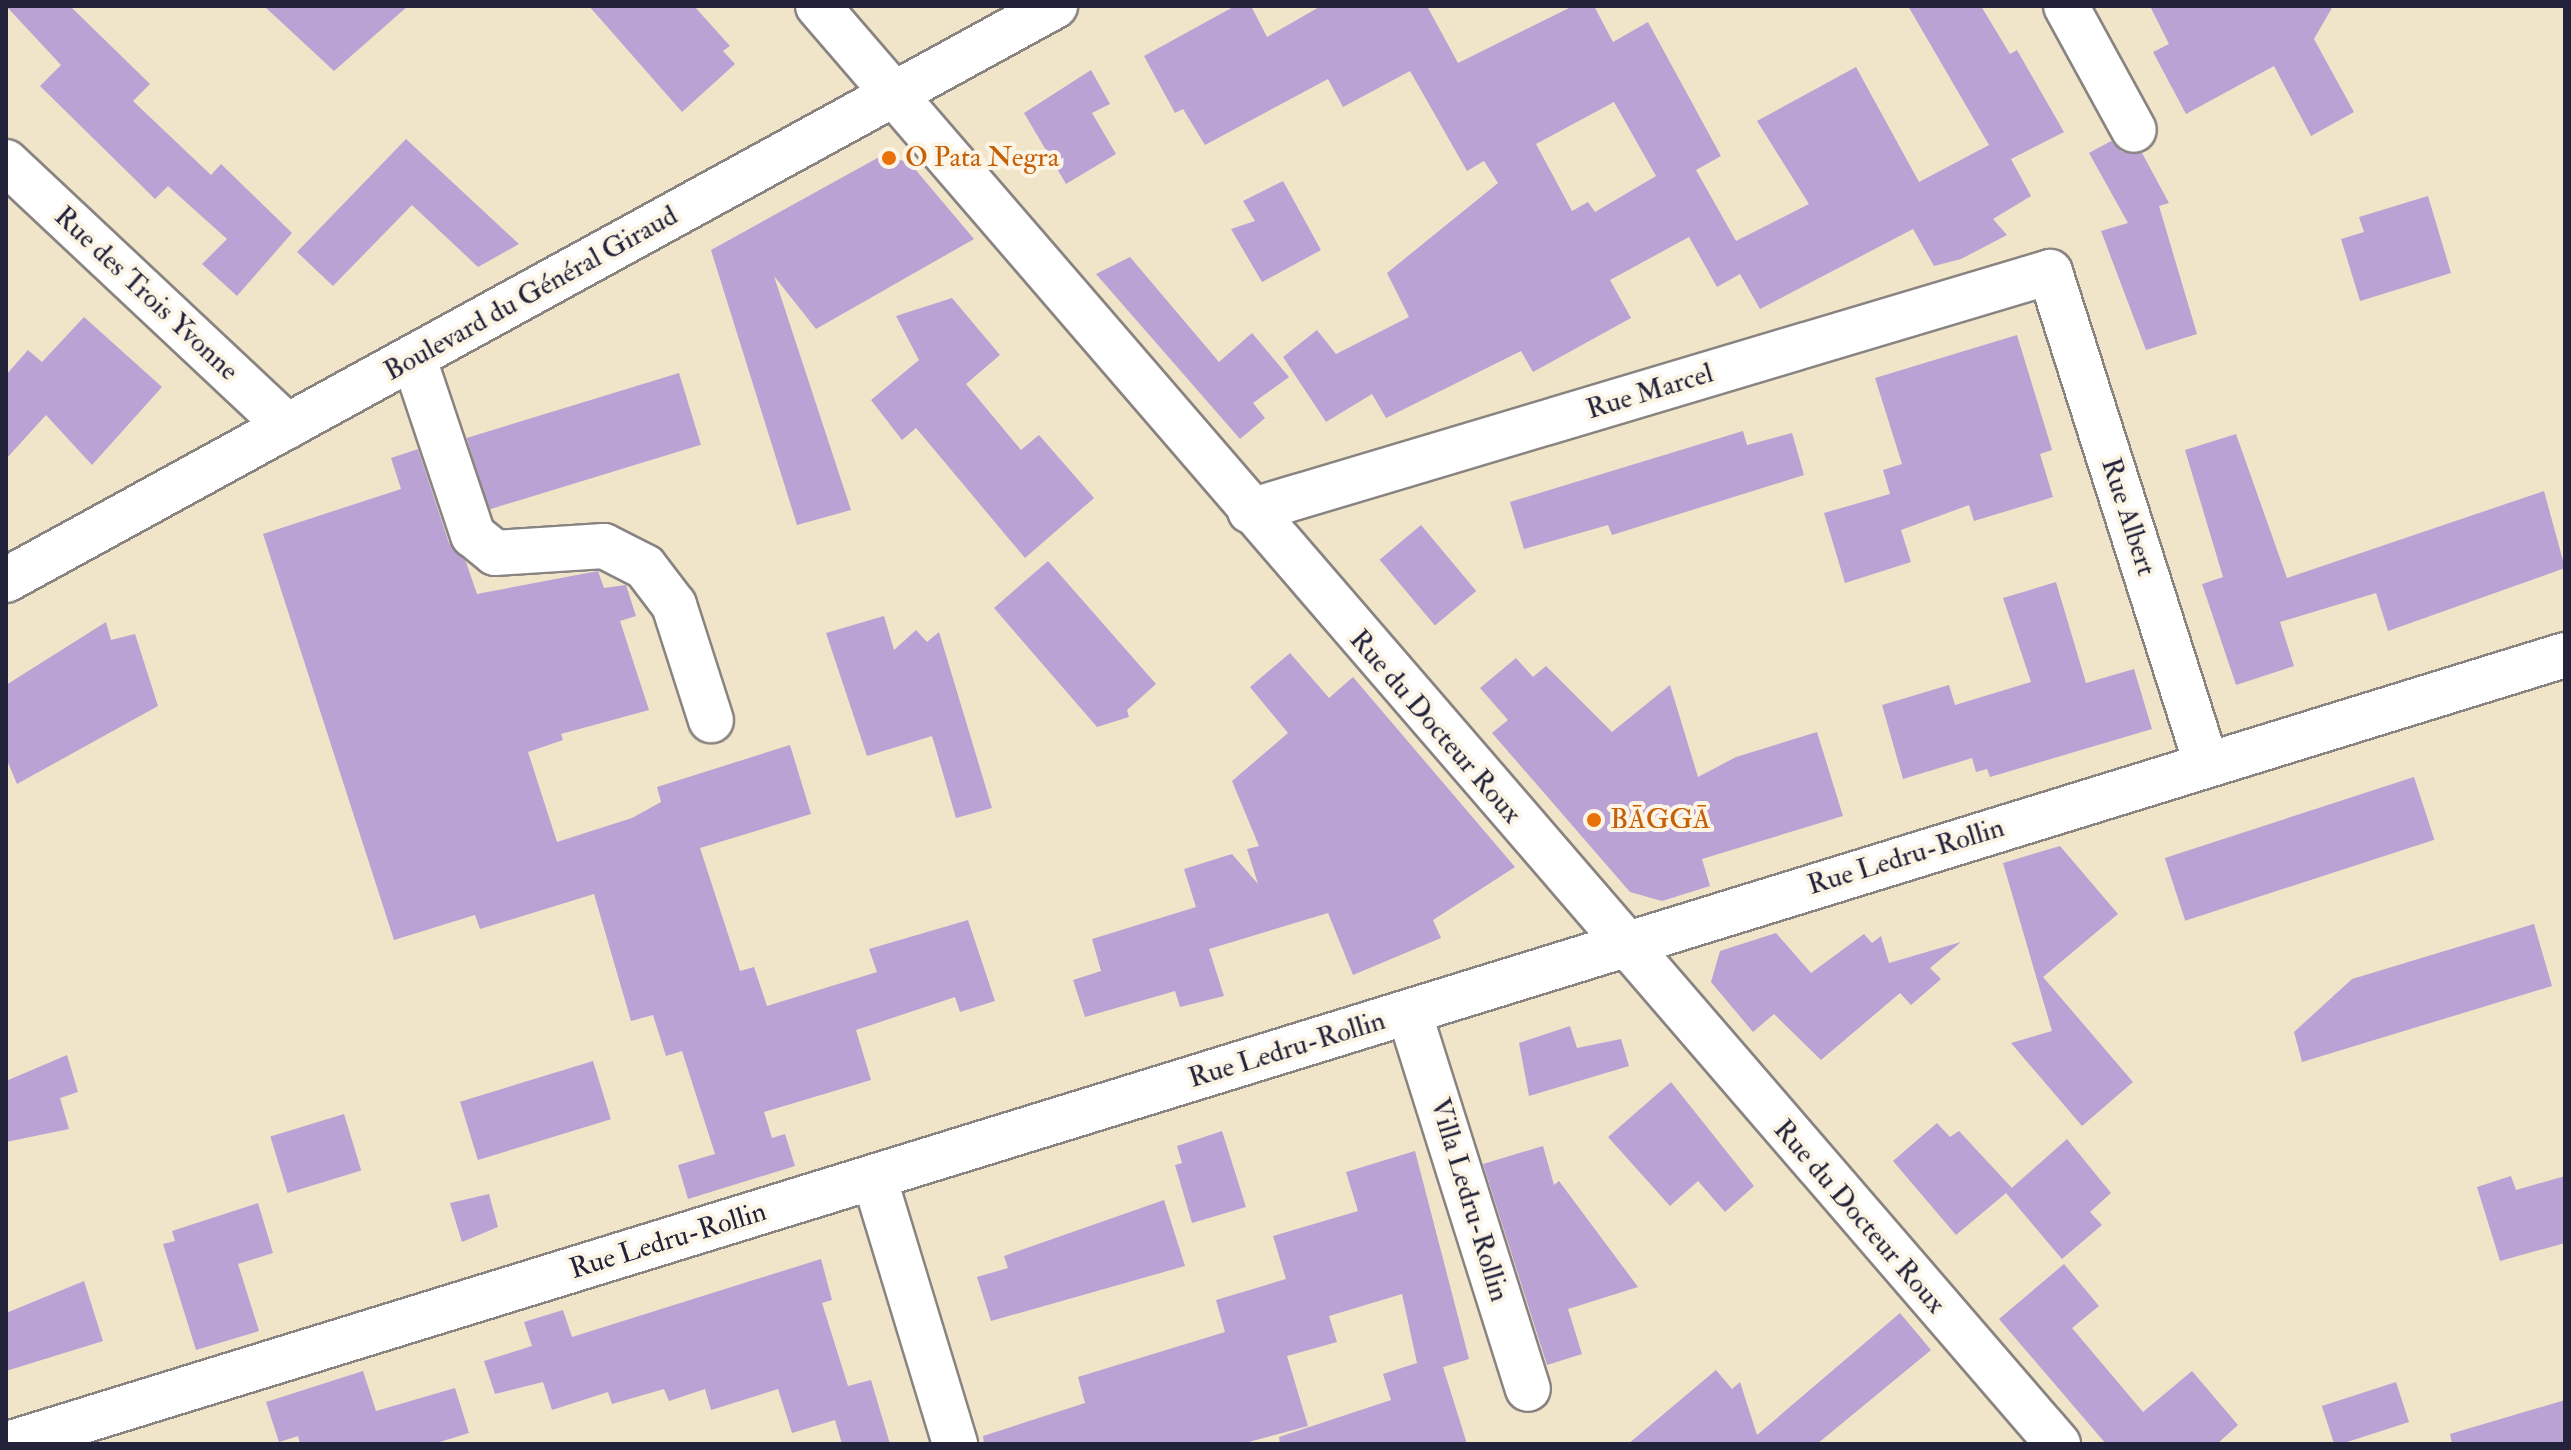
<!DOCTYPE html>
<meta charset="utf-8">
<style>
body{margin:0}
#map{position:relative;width:2571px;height:1450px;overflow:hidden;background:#f0e5c8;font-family:"IM FELL Double Pica",serif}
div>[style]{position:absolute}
.building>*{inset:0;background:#baa2d5;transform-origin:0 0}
.roads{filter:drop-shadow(2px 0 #898482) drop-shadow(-2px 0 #898482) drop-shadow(0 2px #898482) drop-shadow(0 -2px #898482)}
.minor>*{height:44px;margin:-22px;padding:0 22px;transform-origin:22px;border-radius:22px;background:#fff}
.dots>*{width:22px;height:22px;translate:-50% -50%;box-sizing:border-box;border:4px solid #fcf5e5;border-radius:50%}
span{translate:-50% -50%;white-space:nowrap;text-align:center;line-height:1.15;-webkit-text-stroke:8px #fcf5e5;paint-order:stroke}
.food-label{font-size:28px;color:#c56008}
.left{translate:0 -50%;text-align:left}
.street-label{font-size:28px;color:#22223b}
.frame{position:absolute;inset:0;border:8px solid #22223b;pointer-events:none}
</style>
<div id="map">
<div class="building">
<div style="clip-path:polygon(6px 6px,70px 6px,150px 84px,133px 101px,211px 175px,221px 164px,292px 233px,237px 296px,202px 264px,227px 239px,168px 186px,155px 199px,40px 86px,61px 65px)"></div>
<div style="clip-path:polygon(264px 6px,408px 6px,334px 71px)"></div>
<div style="clip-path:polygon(589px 6px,694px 6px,730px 46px,723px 51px,735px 64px,682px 112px)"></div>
<div style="clip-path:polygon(evenodd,1235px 6px,1251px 6px,1267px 37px,1321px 6px,1427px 6px,1458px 63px,1573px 6px,1594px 6px,1613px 42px,1648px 22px,1721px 156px,1696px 170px,1736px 241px,1809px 204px,1757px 121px,1856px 67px,1919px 182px,1989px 145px,1908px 6px,1981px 6px,2010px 54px,2017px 50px,2064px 132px,2011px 159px,2031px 196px,1993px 219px,2007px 235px,1961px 259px,1934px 266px,1913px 229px,1760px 309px,1740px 274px,1717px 287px,1689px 237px,1610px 280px,1631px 318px,1533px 372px,1521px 351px,1386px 418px,1372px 394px,1326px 422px,1283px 357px,1317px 330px,1336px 354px,1409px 317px,1387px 273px,1498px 183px,1484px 161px,1467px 171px,1410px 71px,1343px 107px,1328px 79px,1205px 145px,1183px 109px,1175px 113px,1144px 56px,1235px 6px,1614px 102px,1656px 176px,1595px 212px,1588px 202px,1572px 211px,1536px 144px,1614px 102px)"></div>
<div style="clip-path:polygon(2150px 6px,2333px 6px,2314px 39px,2354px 112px,2311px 136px,2274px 66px,2186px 114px,2153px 52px,2169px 44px)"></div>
<div style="clip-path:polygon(1091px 70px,1110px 104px,1092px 113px,1116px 154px,1066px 184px,1024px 113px)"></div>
<div style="clip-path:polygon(406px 139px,519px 244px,478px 267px,412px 205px,333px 286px,297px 252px)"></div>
<div style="clip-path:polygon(2111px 141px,2122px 152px,2142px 153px,2169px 203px,2159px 206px,2197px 334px,2146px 350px,2101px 231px,2128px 223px,2089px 153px)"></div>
<div style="clip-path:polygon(881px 156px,909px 162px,974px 239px,816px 329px,774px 276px,851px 510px,797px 525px,711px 250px)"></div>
<div style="clip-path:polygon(1283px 181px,1321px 250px,1262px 282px,1231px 229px,1255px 221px,1243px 201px)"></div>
<div style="clip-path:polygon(2428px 196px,2451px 273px,2360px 301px,2341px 239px,2364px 232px,2359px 217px)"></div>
<div style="clip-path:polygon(1130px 257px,1219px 362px,1252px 333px,1289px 377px,1253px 403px,1265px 418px,1240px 439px,1096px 274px)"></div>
<div style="clip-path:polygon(952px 298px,1000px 355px,966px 384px,1021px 450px,1039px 435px,1094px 498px,1025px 558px,916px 428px,902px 440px,871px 400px,919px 360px,896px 316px)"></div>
<div style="clip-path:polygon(84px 317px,162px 387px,92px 465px,46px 415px,6px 459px,6px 375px,28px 350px,42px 362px)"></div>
<div style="clip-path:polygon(2017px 335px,2052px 450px,2040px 454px,2053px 497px,1974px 521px,1969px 505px,1901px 530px,1911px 562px,1845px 583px,1824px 513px,1890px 494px,1883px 470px,1902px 464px,1875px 378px)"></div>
<div style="left:679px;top:373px;width:75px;height:222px;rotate:73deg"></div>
<div style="clip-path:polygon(1743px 431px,1747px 445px,1792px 433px,1804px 475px,1612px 535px,1608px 525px,1524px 549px,1510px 502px)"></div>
<div style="clip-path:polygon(2236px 434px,2287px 578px,2544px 491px,2565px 568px,2388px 631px,2376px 593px,2280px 622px,2294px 666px,2236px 685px,2202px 584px,2223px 577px,2185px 450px)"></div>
<div style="clip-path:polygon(418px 449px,449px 543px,466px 562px,477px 594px,598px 571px,604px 588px,626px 585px,636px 616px,620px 621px,649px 710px,561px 734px,563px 740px,528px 752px,557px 842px,632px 818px,661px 802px,657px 787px,790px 745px,811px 814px,700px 848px,740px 971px,754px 967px,767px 1006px,877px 972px,869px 949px,968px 920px,995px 1001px,960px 1012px,955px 997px,856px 1030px,871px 1080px,764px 1112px,772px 1138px,785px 1134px,795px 1166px,688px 1199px,678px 1165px,715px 1154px,682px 1051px,666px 1056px,653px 1015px,631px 1021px,594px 894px,480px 929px,475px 915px,394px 940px,263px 534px,401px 489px,391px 458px)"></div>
<div style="left:1421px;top:525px;width:86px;height:54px;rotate:50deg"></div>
<div style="clip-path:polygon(1048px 561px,1156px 684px,1127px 710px,1129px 717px,1097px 727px,994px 608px)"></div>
<div style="clip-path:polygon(2056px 582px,2086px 683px,2134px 669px,2152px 729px,1990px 777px,1987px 769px,1976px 772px,1972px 758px,1903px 779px,1882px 705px,1949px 685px,1955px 705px,2031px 682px,2003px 598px)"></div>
<div style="clip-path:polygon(884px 616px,894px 650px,916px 630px,927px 642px,939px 632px,992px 808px,956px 818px,932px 736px,867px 756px,826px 633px)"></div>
<div style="clip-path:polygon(106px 622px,111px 640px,135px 634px,158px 706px,17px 784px,6px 758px,6px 685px)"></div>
<div style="clip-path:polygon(1290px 653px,1329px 698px,1353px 677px,1515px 867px,1433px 920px,1441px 938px,1353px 975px,1328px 913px,1209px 949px,1224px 996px,1180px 1007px,1175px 991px,1085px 1017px,1073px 980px,1101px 971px,1092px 939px,1196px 907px,1184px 869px,1232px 854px,1258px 884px,1247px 849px,1259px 846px,1232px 781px,1288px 733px,1250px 687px)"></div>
<div style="clip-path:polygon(1516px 658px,1533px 677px,1546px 666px,1612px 732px,1670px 685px,1698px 777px,1736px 757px,1817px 732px,1843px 816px,1702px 859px,1710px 886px,1662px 901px,1630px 892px,1492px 733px,1508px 720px,1480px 688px)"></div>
<div style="left:2414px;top:777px;width:66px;height:262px;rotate:72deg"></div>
<div style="clip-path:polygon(2060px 846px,2118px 914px,2043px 977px,2133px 1082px,2082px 1126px,2011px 1043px,2052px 1031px,2003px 863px)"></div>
<div style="clip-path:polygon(2534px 924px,2552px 986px,2302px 1062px,2294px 1032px,2352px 979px)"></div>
<div style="clip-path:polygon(1776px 933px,1811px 973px,1864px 934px,1872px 943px,1881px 936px,1889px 963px,1961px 942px,1930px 968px,1941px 979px,1911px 1005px,1900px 993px,1821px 1060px,1774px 1014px,1753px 1032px,1711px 982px,1720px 951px)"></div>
<div style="clip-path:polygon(1570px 1026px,1577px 1048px,1621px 1039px,1629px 1066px,1529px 1096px,1519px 1043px)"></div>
<div style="clip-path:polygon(67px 1055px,78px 1092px,60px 1098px,69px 1129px,6px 1142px,6px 1081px)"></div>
<div style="left:593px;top:1061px;width:61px;height:139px;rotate:73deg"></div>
<div style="clip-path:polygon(1671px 1082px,1754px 1186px,1725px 1212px,1698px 1181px,1670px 1206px,1608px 1137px)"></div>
<div style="left:344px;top:1114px;width:59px;height:77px;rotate:73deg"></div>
<div style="clip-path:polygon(1937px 1123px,1950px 1137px,1959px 1131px,2012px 1188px,1956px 1235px,1893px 1161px)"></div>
<div style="clip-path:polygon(1222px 1131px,1246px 1207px,1192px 1223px,1175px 1165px,1182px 1163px,1177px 1146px)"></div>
<div style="clip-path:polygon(2067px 1139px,2111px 1193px,2090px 1212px,2102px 1225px,2062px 1259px,2006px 1193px)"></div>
<div style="clip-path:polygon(1543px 1146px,1554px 1185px,1559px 1181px,1638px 1287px,1568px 1309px,1582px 1354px,1547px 1365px,1483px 1164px)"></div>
<div style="clip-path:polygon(1415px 1151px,1469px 1359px,1443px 1367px,1467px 1444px,1280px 1444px,1279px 1437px,1391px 1400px,1383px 1374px,1417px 1363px,1402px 1294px,1329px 1316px,1337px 1342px,1287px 1356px,1308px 1426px,1241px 1444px,984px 1444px,983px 1436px,1085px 1403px,1078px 1377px,1225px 1332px,1216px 1300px,1286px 1279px,1273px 1236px,1358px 1211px,1346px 1172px)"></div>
<div style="clip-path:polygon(2511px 1176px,2516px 1190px,2565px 1176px,2565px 1243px,2500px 1261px,2477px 1187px)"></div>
<div style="clip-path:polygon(489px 1194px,498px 1227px,462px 1242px,450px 1203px)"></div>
<div style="clip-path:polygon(1164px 1200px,1185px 1266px,991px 1321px,977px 1277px,1008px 1268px,1004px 1256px)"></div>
<div style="clip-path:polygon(258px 1203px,273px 1253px,238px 1264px,259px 1331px,196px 1350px,163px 1244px,175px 1241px,172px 1231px)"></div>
<div style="clip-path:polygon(821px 1259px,832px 1300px,822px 1303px,848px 1386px,871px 1380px,890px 1444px,842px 1444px,835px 1420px,792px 1433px,778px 1389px,711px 1410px,705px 1389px,669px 1401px,664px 1389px,612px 1404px,608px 1392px,552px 1410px,543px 1382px,495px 1394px,484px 1361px,532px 1346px,524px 1322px,563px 1310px,572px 1337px)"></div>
<div style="clip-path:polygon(2064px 1264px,2099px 1306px,2072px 1328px,2143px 1412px,2192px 1371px,2238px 1425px,2217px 1444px,2106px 1444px,1999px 1319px)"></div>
<div style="clip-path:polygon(84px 1281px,103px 1341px,6px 1371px,6px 1313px)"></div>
<div style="clip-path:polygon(1900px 1313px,1931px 1350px,1817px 1444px,1628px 1444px,1716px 1370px,1732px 1389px,1740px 1382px,1757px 1435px)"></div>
<div style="clip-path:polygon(363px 1371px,376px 1411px,455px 1388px,469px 1433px,433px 1444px,300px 1444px,298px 1436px,279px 1442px,266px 1402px)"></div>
<div style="left:2396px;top:1382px;width:42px;height:78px;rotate:72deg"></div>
<div style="clip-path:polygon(2565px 1400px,2565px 1444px,2452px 1444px,2450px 1434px)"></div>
</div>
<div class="roads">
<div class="minor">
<div style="left:818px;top:6px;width:1899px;rotate:49.23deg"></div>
<div style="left:2066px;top:6px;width:141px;rotate:61.3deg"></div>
<div style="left:6px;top:162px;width:386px;rotate:43.2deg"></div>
<div style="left:414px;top:359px;width:186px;rotate:71.5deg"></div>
<div style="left:473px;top:535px;width:28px;rotate:39deg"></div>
<div style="left:495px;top:553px;width:109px;rotate:-3.7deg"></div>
<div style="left:604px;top:546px;width:46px;rotate:27.1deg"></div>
<div style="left:645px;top:567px;width:48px;rotate:52.7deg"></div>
<div style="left:674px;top:605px;width:121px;rotate:72.2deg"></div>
<div style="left:1250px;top:511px;width:835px;rotate:-16.63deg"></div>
<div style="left:2050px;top:272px;width:515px;rotate:72.37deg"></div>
<div style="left:6px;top:580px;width:1196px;rotate:-28.69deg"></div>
<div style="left:1409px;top:1012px;width:395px;rotate:72.5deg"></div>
<div style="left:874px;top:1177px;width:279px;rotate:73.1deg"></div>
<div style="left:8px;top:1444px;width:2676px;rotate:-17.15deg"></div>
</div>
</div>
<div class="dots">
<div style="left:889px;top:158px;background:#e8710a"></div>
<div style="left:1594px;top:820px;background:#e8710a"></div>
</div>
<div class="food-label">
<span class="left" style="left:905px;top:158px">O Pata Negra</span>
<span class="left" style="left:1610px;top:820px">BĀGGĀ</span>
</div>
<div class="street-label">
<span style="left:146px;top:294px;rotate:43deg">Rue des Trois Yvonne</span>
<span style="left:531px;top:294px;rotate:-29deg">Boulevard du Général Giraud</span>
<span style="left:1650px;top:392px;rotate:-17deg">Rue Marcel</span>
<span style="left:2128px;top:517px;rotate:72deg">Rue Albert</span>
<span style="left:1435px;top:727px;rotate:49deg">Rue du Docteur Roux</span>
<span style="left:1906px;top:857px;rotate:-17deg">Rue Ledru-Rollin</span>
<span style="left:1287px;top:1050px;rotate:-17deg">Rue Ledru-Rollin</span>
<span style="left:1469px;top:1200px;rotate:73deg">Villa Ledru-Rollin</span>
<span style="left:1859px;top:1217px;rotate:49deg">Rue du Docteur Roux</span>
<span style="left:668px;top:1241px;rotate:-17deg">Rue Ledru-Rollin</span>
</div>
<div class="frame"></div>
</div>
